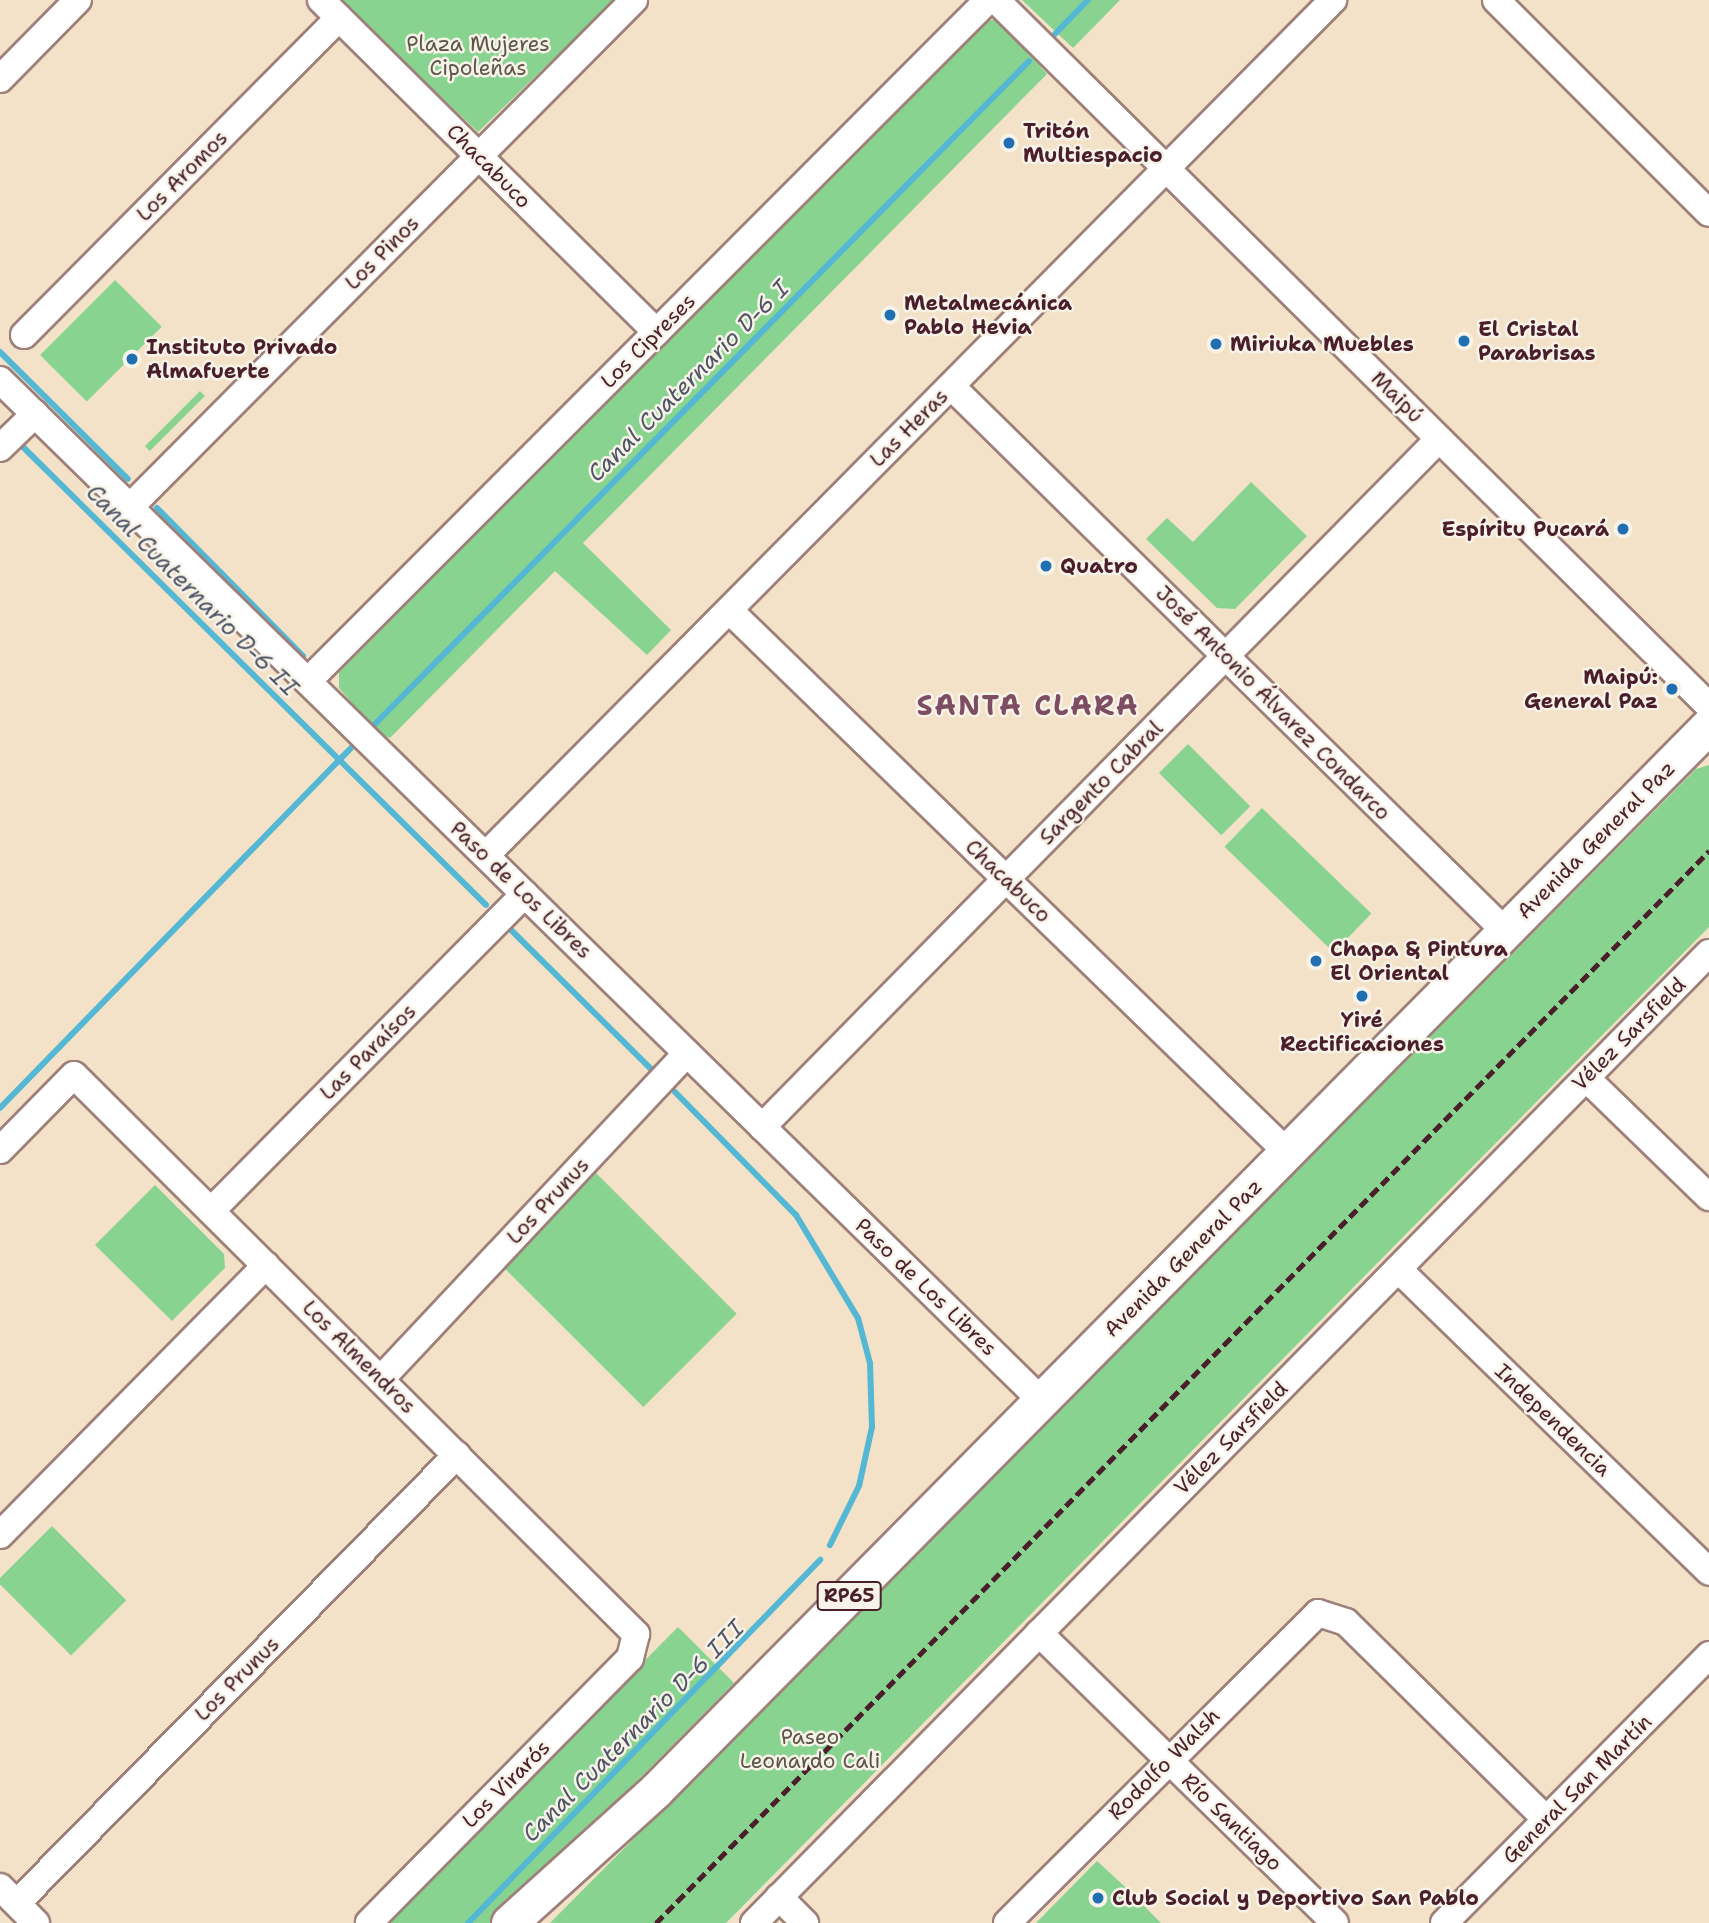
<!DOCTYPE html>
<meta charset="utf-8">
<style>
body{margin:0}
#map{position:relative;width:1709px;height:1923px;overflow:hidden;background:#f3e2c8;font-family:"Shantell Sans",sans-serif}
div>[style]{position:absolute}
.green>*{inset:0;background:#88d390;transform-origin:0 0}
.stream>*{height:6px;margin:-3px;padding:0 3px;transform-origin:3px;border-radius:3px;background:#54b7d3}
.roads{filter:drop-shadow(2px 0 #9e807a) drop-shadow(-2px 0 #9e807a) drop-shadow(0 2px #9e807a) drop-shadow(0 -2px #9e807a)}
.minor>*{height:26px;margin:-13px;padding:0 13px;transform-origin:13px;border-radius:13px;background:#fff}
.major>*{height:35px;margin:-17.5px;padding:0 17.5px;transform-origin:17.5px;border-radius:17.5px;background:#fff}
.rail>*{height:5px;margin-top:-2.5px;transform-origin:0;background:repeating-linear-gradient(90deg,#4a1f2b 0 10px,transparent 0 15px)}
.dots>*{width:19px;height:19px;translate:-50% -50%;box-sizing:border-box;border:4px solid #f7f3e8;border-radius:50%}
span{translate:-50% -50%;white-space:nowrap;text-align:center;line-height:1.15;-webkit-text-stroke:5px #f7f3e8;paint-order:stroke}
.shield-label span{padding:2px 5px;background:#f7f3e8;border:2px solid;border-radius:5px;-webkit-text-stroke-width:0}
.shield-label{font-size:19px;color:#4a1f2b;font-weight:700}
.park-label{font-size:21px;color:#5d5549}
.poi-label{font-size:21px;color:#4a1f2b;font-weight:700}
.left{translate:0 -50%;text-align:left}
.right{translate:-100% -50%;text-align:right}
.street-label{font-size:21px;color:#4a1f2b}
.water-label{font-size:23px;color:#4e5466;font-style:italic}
.district-label{font-size:28px;color:#7d4e61;font-weight:700;letter-spacing:2px}
</style>
<div id="map">
<div class="green">
<div style="clip-path:polygon(339px 0,614px 0,478px 132px)"></div>
<div style="clip-path:polygon(1022px 0,1120px 0,1073px 48px)"></div>
<div style="clip-path:polygon(997px 18px,1047px 74px,583px 543px,671px 630px,647px 655px,555px 571px,390px 738px,376px 732px,339px 688px,339px 672px,981px 24px)"></div>
<div style="left:115px;top:280px;width:66px;height:106px;rotate:45deg"></div>
<div style="left:200px;top:391px;width:7px;height:78px;rotate:45deg"></div>
<div style="clip-path:polygon(1251px 482px,1307px 536px,1235px 609px,1217px 608px,1146px 539px,1167px 518px,1193px 542px)"></div>
<div style="left:1188px;top:744px;width:88px;height:41px;rotate:45deg"></div>
<div style="clip-path:polygon(1709px 765px,1709px 927px,726px 1923px,550px 1923px,1696px 769px)"></div>
<div style="left:1262px;top:808px;width:152px;height:54px;rotate:44deg"></div>
<div style="left:596px;top:1173px;width:199px;height:132px;rotate:45deg"></div>
<div style="clip-path:polygon(155px 1185px,224px 1254px,225px 1268px,172px 1321px,95px 1245px)"></div>
<div style="left:52px;top:1526px;width:105px;height:78px;rotate:45deg"></div>
<div style="clip-path:polygon(678px 1627px,734px 1683px,497px 1923px,384px 1923px)"></div>
<div style="clip-path:polygon(1097px 1861px,1123px 1885px,1161px 1923px,1036px 1923px)"></div>
</div>
<div class="stream">
<div style="left:1055px;top:34px;width:47px;rotate:-45.9deg"></div>
<div style="left:0;top:352px;width:180px;rotate:44.8deg"></div>
<div style="left:21px;top:445px;width:654px;rotate:44.69deg"></div>
<div style="left:157px;top:508px;width:208px;rotate:45.4deg"></div>
<div style="left:373px;top:726px;width:934px;rotate:-45.39deg"></div>
<div style="left:507px;top:926px;width:206px;rotate:44.8deg"></div>
<div style="left:675px;top:1092px;width:173px;rotate:45.5deg"></div>
<div style="left:796px;top:1215px;width:120px;rotate:59deg"></div>
<div style="left:858px;top:1318px;width:47px;rotate:75.1deg"></div>
<div style="left:870px;top:1363px;width:64px;rotate:88.2deg"></div>
<div style="left:872px;top:1427px;width:60px;rotate:102.4deg"></div>
<div style="left:859px;top:1486px;width:66px;rotate:116.2deg"></div>
<div style="left:0;top:1108px;width:503px;rotate:-45.73deg"></div>
<div style="left:468px;top:1923px;width:506px;rotate:-45.88deg"></div>
</div>
<div class="roads">
<div class="minor">
<div style="left:321px;top:0;width:472px;rotate:44.7deg"></div>
<div style="left:996px;top:0;width:1003px;rotate:44.72deg"></div>
<div style="left:1496px;top:0;width:301px;rotate:45deg"></div>
<div style="left:0;top:79px;width:111px;rotate:-45.4deg"></div>
<div style="left:24px;top:335px;width:447px;rotate:-45.2deg"></div>
<div style="left:0;top:380px;width:1459px;rotate:44.42deg"></div>
<div style="left:951px;top:386px;width:777px;rotate:44.53deg"></div>
<div style="left:0;top:448px;width:49px;rotate:-44.2deg"></div>
<div style="left:130px;top:507px;width:715px;rotate:-45.17deg"></div>
<div style="left:729px;top:610px;width:778px;rotate:44.17deg"></div>
<div style="left:308px;top:681px;width:962px;rotate:-45.04deg"></div>
<div style="left:486px;top:855px;width:1204px;rotate:-45.27deg"></div>
<div style="left:1586px;top:1078px;width:171px;rotate:44.1deg"></div>
<div style="left:762px;top:1127px;width:965px;rotate:-45.46deg"></div>
<div style="left:0;top:1150px;width:105px;rotate:-45.4deg"></div>
<div style="left:74px;top:1075px;width:793px;rotate:44.85deg"></div>
<div style="left:636px;top:1634px;width:25px;rotate:104deg"></div>
<div style="left:630px;top:1658px;width:372px;rotate:134.6deg"></div>
<div style="left:211px;top:1211px;width:446px;rotate:-45.3deg"></div>
<div style="left:1398px;top:1269px;width:434px;rotate:44.2deg"></div>
<div style="left:381px;top:1379px;width:447px;rotate:-46.8deg"></div>
<div style="left:0;top:1535px;width:379px;rotate:-45.4deg"></div>
<div style="left:1039px;top:1633px;width:414px;rotate:44.4deg"></div>
<div style="left:0;top:1887px;width:51px;rotate:45deg"></div>
<div style="left:779px;top:1897px;width:37px;rotate:45deg"></div>
<div style="left:17px;top:1903px;width:628px;rotate:-45.52deg"></div>
<div style="left:754px;top:1923px;width:1361px;rotate:-45.45deg"></div>
<div style="left:1007px;top:1923px;width:439px;rotate:-44.9deg"></div>
<div style="left:1318px;top:1613px;width:29px;rotate:18deg"></div>
<div style="left:1346px;top:1622px;width:281px;rotate:44.6deg"></div>
<div style="left:1444px;top:1923px;width:377px;rotate:-45.3deg"></div>
</div>
<div class="major">
<div style="left:509px;top:1923px;width:198px;rotate:-42.1deg"></div>
<div style="left:656px;top:1790px;width:1498px;rotate:-45.32deg"></div>
</div>
</div>
<div class="rail">
<div style="left:656px;top:1923px;width:1503px;rotate:-45.51deg"></div>
</div>
<div class="dots">
<div style="left:1009px;top:143px;background:#1f6fb2"></div>
<div style="left:890px;top:315px;background:#1f6fb2"></div>
<div style="left:1464px;top:341px;background:#1f6fb2"></div>
<div style="left:1216px;top:344px;background:#1f6fb2"></div>
<div style="left:132px;top:359px;background:#1f6fb2"></div>
<div style="left:1623px;top:529px;background:#1f6fb2"></div>
<div style="left:1046px;top:566px;background:#1f6fb2"></div>
<div style="left:1672px;top:689px;background:#1f6fb2"></div>
<div style="left:1316px;top:961px;background:#1f6fb2"></div>
<div style="left:1362px;top:996px;background:#1f6fb2"></div>
<div style="left:1098px;top:1898px;background:#1f6fb2"></div>
</div>
<div class="shield-label">
<span style="left:849px;top:1596px">RP65</span>
</div>
<div class="park-label">
<span style="left:478px;top:56px">Plaza Mujeres<br>Cipoleñas</span>
<span style="left:810px;top:1749px">Paseo<br>Leonardo Cali</span>
</div>
<div class="poi-label">
<span class="left" style="left:1023px;top:143px">Tritón<br>Multiespacio</span>
<span class="left" style="left:904px;top:315px">Metalmecánica<br>Pablo Hevia</span>
<span class="left" style="left:1478px;top:341px">El Cristal<br>Parabrisas</span>
<span class="left" style="left:1230px;top:344px">Miriuka Muebles</span>
<span class="left" style="left:146px;top:359px">Instituto Privado<br>Almafuerte</span>
<span class="right" style="left:1609px;top:529px">Espíritu Pucará</span>
<span class="left" style="left:1060px;top:566px">Quatro</span>
<span class="right" style="left:1658px;top:689px">Maipú:<br>General Paz</span>
<span class="left" style="left:1330px;top:961px">Chapa &amp; Pintura<br>El Oriental</span>
<span style="left:1362px;top:1032px">Yiré<br>Rectificaciones</span>
<span class="left" style="left:1112px;top:1898px">Club Social y Deportivo San Pablo</span>
</div>
<div class="street-label">
<span style="left:489px;top:166px;rotate:45deg">Chacabuco</span>
<span style="left:182px;top:176px;rotate:-45deg">Los Aromos</span>
<span style="left:382px;top:253px;rotate:-45deg">Los Pinos</span>
<span style="left:648px;top:341px;rotate:-45deg">Los Cipreses</span>
<span style="left:1397px;top:397px;rotate:45deg">Maipú</span>
<span style="left:909px;top:428px;rotate:-45deg">Las Heras</span>
<span style="left:1273px;top:703px;rotate:45deg">José Antonio Álvarez Condarco</span>
<span style="left:1101px;top:783px;rotate:-45deg">Sargento Cabral</span>
<span style="left:1596px;top:840px;rotate:-45deg">Avenida General Paz</span>
<span style="left:1008px;top:881px;rotate:44deg">Chacabuco</span>
<span style="left:521px;top:890px;rotate:44deg">Paso de Los Libres</span>
<span style="left:1629px;top:1034px;rotate:-45deg">Vélez Sarsfield</span>
<span style="left:368px;top:1052px;rotate:-45deg">Las Paraísos</span>
<span style="left:548px;top:1201px;rotate:-47deg">Los Prunus</span>
<span style="left:1183px;top:1258px;rotate:-45deg">Avenida General Paz</span>
<span style="left:926px;top:1287px;rotate:44deg">Paso de Los Libres</span>
<span style="left:359px;top:1357px;rotate:45deg">Los Almendros</span>
<span style="left:1553px;top:1420px;rotate:44deg">Independencia</span>
<span style="left:1231px;top:1438px;rotate:-45deg">Vélez Sarsfield</span>
<span style="left:237px;top:1679px;rotate:-45deg">Los Prunus</span>
<span style="left:1164px;top:1764px;rotate:-45deg">Rodolfo Walsh</span>
<span style="left:506px;top:1784px;rotate:-45deg">Los Virarós</span>
<span style="left:1577px;top:1789px;rotate:-45deg">General San Martín</span>
<span style="left:1232px;top:1822px;rotate:44deg">Río Santiago</span>
</div>
<div class="water-label">
<span style="left:688px;top:381px;rotate:-45deg">Canal Cuaternario D-6 I</span>
<span style="left:192px;top:590px;rotate:45deg">Canal Cuaternario D-6 II</span>
<span style="left:633px;top:1731px;rotate:-45deg">Canal Cuaternario D-6 III</span>
</div>
<div class="district-label">
<span style="left:1028px;top:705px">SANTA CLARA</span>
</div>
</div>
